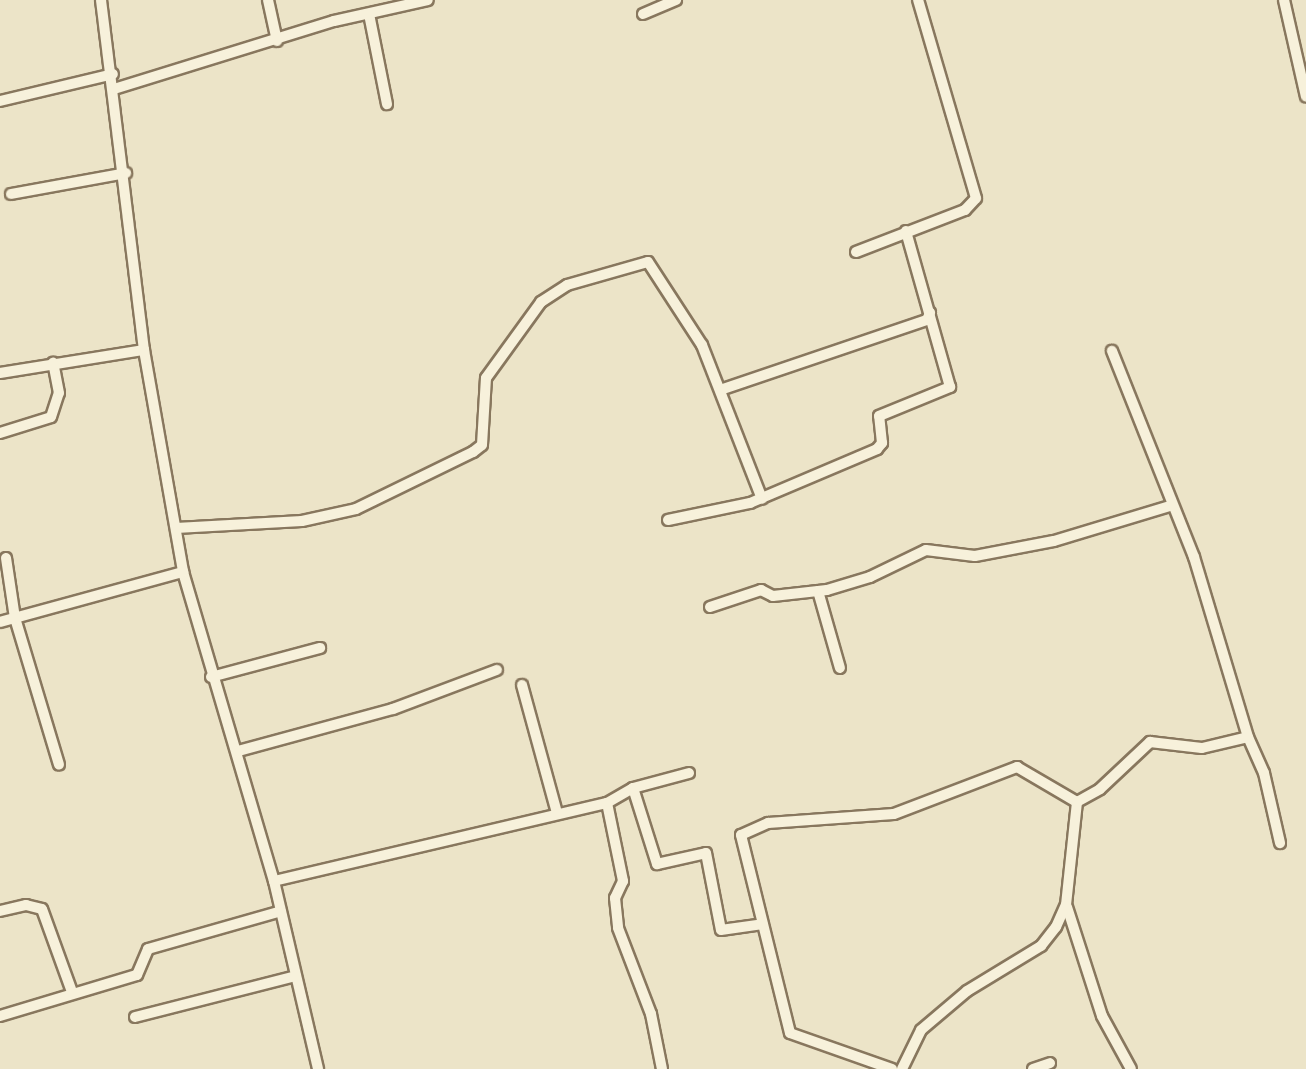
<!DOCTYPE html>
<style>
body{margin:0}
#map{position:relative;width:1306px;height:1069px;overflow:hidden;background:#ece4c8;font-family:Bitter,serif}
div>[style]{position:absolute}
.roads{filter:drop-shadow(2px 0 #88775e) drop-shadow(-2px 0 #88775e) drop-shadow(0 2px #88775e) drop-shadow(0 -2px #88775e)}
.street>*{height:10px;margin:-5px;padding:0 5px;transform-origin:5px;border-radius:5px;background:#f7f1db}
span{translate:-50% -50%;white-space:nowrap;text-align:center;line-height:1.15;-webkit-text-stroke:6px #f4eed7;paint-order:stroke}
</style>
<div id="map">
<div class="roads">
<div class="street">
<div style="left:101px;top:0;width:353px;rotate:83deg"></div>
<div style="left:144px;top:350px;width:225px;rotate:80deg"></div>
<div style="left:183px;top:572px;width:322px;rotate:73.6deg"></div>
<div style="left:274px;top:881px;width:193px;rotate:76.8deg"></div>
<div style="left:268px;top:0;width:42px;rotate:77.6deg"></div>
<div style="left:1284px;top:0;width:99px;rotate:77.2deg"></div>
<div style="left:369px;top:14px;width:92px;rotate:78.7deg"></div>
<div style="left:643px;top:14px;width:36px;rotate:-23deg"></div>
<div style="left:114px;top:89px;width:230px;rotate:-17.2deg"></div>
<div style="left:334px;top:21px;width:96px;rotate:-12.6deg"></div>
<div style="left:0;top:101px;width:116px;rotate:-13.4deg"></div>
<div style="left:11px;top:194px;width:117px;rotate:-10.3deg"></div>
<div style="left:856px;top:252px;width:117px;rotate:-21.1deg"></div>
<div style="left:965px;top:210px;width:16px;rotate:-47deg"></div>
<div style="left:976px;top:198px;width:206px;rotate:-106.3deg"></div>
<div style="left:0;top:373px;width:146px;rotate:-9.1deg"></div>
<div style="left:723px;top:389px;width:215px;rotate:-18.7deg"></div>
<div style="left:927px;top:320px;width:8px;rotate:-67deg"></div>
<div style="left:0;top:433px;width:53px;rotate:-17.4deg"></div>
<div style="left:51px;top:417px;width:25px;rotate:-72deg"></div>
<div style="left:59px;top:393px;width:31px;rotate:-101deg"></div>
<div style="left:668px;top:520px;width:84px;rotate:-11.7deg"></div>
<div style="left:750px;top:503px;width:138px;rotate:-23deg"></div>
<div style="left:877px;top:449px;width:8px;rotate:-50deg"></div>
<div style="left:882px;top:443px;width:27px;rotate:-96deg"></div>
<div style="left:879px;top:416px;width:77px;rotate:-22.2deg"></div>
<div style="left:950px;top:387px;width:162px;rotate:-105.8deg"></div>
<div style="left:176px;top:528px;width:126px;rotate:-3.2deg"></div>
<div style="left:302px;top:521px;width:55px;rotate:-12.5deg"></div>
<div style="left:356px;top:509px;width:130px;rotate:-26deg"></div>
<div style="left:473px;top:452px;width:11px;rotate:-38deg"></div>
<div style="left:482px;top:445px;width:67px;rotate:-86.6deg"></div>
<div style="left:486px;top:378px;width:94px;rotate:-54.1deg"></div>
<div style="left:541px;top:302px;width:31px;rotate:-33deg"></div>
<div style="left:567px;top:285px;width:84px;rotate:-15.9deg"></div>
<div style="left:648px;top:262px;width:99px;rotate:57deg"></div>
<div style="left:702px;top:345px;width:165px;rotate:68.7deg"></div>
<div style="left:6px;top:558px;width:61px;rotate:81.5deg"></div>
<div style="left:15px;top:618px;width:153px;rotate:73.3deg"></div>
<div style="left:818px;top:591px;width:80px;rotate:74.1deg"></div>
<div style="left:710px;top:607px;width:54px;rotate:-18.4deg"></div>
<div style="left:761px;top:590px;width:13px;rotate:27deg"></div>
<div style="left:773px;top:596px;width:54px;rotate:-6.3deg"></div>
<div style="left:827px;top:590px;width:45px;rotate:-16.8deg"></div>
<div style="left:870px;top:577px;width:62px;rotate:-25.7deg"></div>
<div style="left:926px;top:550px;width:49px;rotate:7deg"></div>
<div style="left:975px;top:556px;width:80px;rotate:-10.8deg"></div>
<div style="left:1054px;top:541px;width:121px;rotate:-16.8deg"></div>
<div style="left:0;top:622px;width:190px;rotate:-15.3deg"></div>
<div style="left:211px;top:677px;width:113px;rotate:-14.9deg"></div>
<div style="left:522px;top:685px;width:133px;rotate:74.7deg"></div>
<div style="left:1248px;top:737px;width:39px;rotate:66deg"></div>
<div style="left:1264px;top:773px;width:72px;rotate:77.1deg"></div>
<div style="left:238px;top:751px;width:161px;rotate:-15.2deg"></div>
<div style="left:393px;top:709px;width:111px;rotate:-20.6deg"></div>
<div style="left:633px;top:788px;width:80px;rotate:72.5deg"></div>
<div style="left:657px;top:864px;width:50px;rotate:-12.7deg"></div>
<div style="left:706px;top:853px;width:78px;rotate:79deg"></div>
<div style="left:721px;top:930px;width:42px;rotate:-8.1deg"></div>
<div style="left:607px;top:803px;width:30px;rotate:-30deg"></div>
<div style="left:633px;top:788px;width:58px;rotate:-15deg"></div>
<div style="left:274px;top:881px;width:342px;rotate:-13.2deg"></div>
<div style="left:607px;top:803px;width:80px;rotate:78.4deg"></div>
<div style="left:623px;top:881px;width:19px;rotate:115deg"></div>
<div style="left:615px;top:898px;width:30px;rotate:84deg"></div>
<div style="left:618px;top:928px;width:92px;rotate:69deg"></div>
<div style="left:651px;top:1014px;width:56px;rotate:78.7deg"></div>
<div style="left:1067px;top:907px;width:114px;rotate:72.2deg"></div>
<div style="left:1102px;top:1016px;width:60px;rotate:61.3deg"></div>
<div style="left:0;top:911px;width:27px;rotate:-13deg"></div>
<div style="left:26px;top:905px;width:16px;rotate:14deg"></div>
<div style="left:42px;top:909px;width:88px;rotate:70.1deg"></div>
<div style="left:0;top:1016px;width:143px;rotate:-16.7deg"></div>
<div style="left:137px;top:975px;width:28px;rotate:-67deg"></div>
<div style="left:148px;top:949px;width:138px;rotate:-15.9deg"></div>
<div style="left:135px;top:1017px;width:166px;rotate:-14.3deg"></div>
<div style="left:892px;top:1069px;width:108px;rotate:-160.6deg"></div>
<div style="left:790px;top:1033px;width:204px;rotate:-103.9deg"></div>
<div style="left:741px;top:835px;width:30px;rotate:-24deg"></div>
<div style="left:768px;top:823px;width:126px;rotate:-4.1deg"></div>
<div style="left:894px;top:814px;width:132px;rotate:-20.9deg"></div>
<div style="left:1017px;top:767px;width:69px;rotate:30.3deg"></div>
<div style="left:902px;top:1069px;width:43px;rotate:-64deg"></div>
<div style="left:921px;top:1030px;width:60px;rotate:-40.3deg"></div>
<div style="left:967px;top:991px;width:87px;rotate:-31.3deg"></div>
<div style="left:1041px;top:946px;width:24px;rotate:-52deg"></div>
<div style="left:1056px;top:927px;width:24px;rotate:-66deg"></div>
<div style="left:1066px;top:905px;width:104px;rotate:-83.9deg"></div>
<div style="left:1077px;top:802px;width:26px;rotate:-29deg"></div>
<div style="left:1100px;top:789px;width:69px;rotate:-43.2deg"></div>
<div style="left:1150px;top:742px;width:52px;rotate:6.6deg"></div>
<div style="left:1202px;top:748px;width:47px;rotate:-13.4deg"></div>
<div style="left:1248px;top:737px;width:188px;rotate:-106.7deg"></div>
<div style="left:1194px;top:557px;width:222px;rotate:-111.7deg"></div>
<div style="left:1033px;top:1069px;width:18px;rotate:-19deg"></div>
</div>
</div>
</div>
